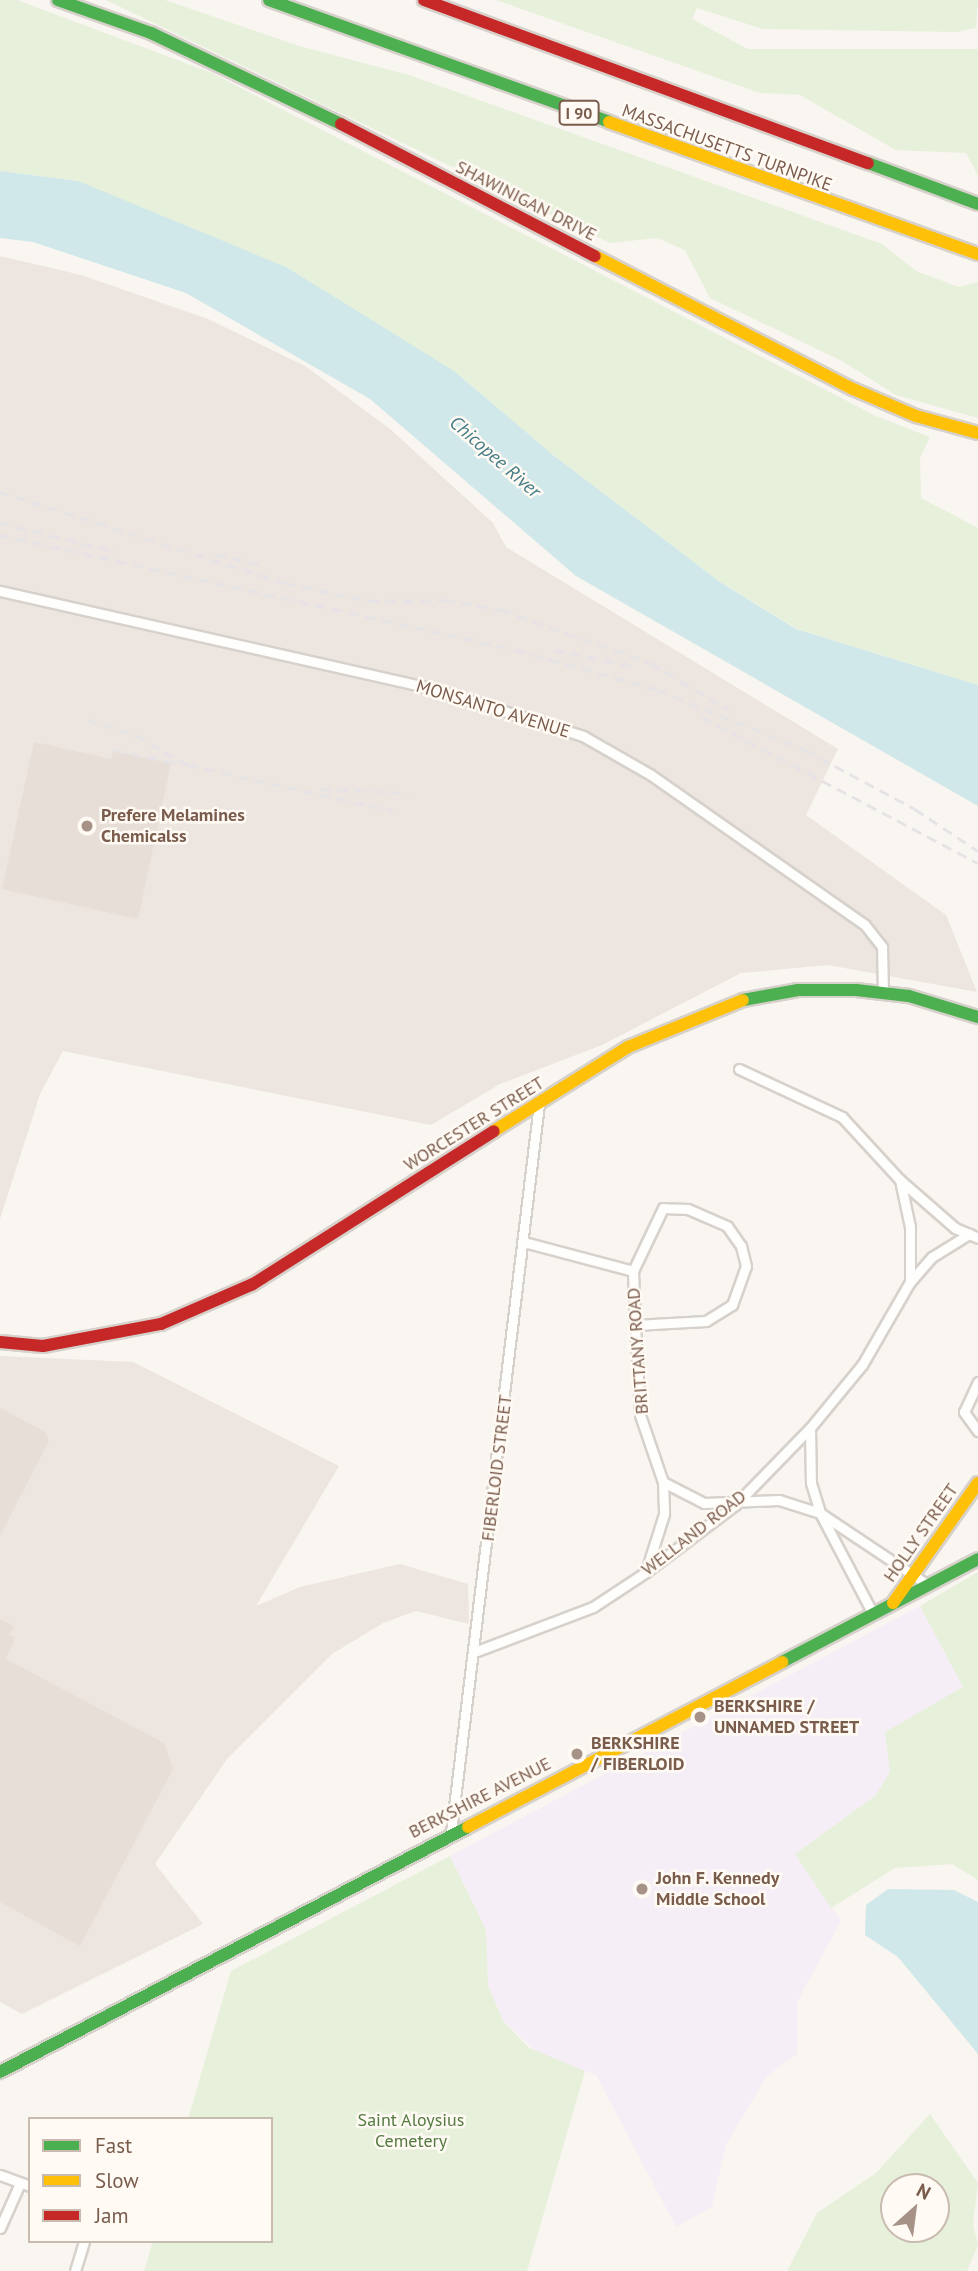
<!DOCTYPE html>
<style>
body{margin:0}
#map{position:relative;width:978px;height:2271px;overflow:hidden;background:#f9f5f0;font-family:"PT Sans",sans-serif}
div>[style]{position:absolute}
.industrial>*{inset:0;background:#ede5e0}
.education>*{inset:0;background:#f6eef6}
.green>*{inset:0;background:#e7f0db}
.water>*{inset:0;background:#d0e8ea}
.building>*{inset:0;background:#e6ded7}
.roads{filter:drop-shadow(2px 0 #d7d1cb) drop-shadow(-2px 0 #d7d1cb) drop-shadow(0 2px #d7d1cb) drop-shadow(0 -2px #d7d1cb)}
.street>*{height:9px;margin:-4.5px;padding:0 4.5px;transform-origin:4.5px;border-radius:4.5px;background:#fefefd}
.fast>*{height:12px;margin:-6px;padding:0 6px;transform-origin:6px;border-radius:6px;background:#4caf50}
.slow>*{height:12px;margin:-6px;padding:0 6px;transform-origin:6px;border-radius:6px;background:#ffc107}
.jam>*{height:12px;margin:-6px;padding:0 6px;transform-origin:6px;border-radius:6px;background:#c62828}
.rail>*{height:2.5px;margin-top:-1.25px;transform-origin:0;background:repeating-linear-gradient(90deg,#e6e3e7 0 10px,transparent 0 17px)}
.dots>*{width:19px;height:19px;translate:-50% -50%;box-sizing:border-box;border:4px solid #fffaf3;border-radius:50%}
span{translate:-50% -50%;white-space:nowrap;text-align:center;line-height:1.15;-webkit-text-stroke:5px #fffaf3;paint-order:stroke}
.shield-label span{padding:2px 5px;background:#fffaf3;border:2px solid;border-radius:5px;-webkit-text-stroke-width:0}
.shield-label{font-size:16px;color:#7a5c4d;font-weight:700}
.street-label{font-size:18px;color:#7a5c4d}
.poi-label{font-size:18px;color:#7a5c4d;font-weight:700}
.left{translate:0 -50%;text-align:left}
.park-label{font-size:18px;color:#537a41}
.water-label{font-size:19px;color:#437c86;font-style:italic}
.legend{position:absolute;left:28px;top:2117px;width:245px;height:126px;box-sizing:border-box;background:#fffaf3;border:2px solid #cabbb1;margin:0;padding:9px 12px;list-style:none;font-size:21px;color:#7a5c4d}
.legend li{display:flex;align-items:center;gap:14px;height:35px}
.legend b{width:35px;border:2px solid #cabbb1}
.north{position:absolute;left:880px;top:2173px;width:70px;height:70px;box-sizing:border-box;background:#fffaf3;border:2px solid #cabbb1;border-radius:50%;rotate:28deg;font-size:19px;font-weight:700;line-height:28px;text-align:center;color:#7a5c4d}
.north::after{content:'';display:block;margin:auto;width:24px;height:32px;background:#a69286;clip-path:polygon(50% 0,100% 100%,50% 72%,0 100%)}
</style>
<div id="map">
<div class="industrial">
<div style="clip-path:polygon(0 256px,81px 275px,208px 319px,305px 366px,390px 429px,493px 523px,506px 547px,838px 749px,806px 815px,946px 915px,977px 992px,828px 965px,741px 973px,602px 1045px,500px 1084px,431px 1125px,63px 1051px,40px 1094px,0 1219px)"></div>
<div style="clip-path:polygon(0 1356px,133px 1362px,339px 1466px,256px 1606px,300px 1587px,400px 1564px,468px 1584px,469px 1624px,416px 1611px,383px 1623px,332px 1654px,227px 1759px,155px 1864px,203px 1924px,22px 2014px,0 2002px)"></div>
</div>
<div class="education">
<div style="clip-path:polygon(920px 1606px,964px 1687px,875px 1796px,795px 1854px,841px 1921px,797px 2002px,797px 2054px,767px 2076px,726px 2144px,712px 2207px,676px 2227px,596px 2075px,538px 2053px,503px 2021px,488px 1985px,486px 1930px,450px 1856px)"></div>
</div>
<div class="green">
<div style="clip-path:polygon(0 0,17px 0,212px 73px,876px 416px,930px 437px,920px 458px,921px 498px,978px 528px,978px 685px,797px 629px,720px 582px,553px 455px,454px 371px,78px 181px,0 171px)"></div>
<div style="clip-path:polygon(106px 0,165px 0,299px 46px,409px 75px,882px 244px,916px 271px,959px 287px,978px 282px,978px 418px,896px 395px,842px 361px,710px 298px,685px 250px,657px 238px,610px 243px)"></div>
<div style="clip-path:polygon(496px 0,978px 0,976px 28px,956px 32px,763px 29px,697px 8px,692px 19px,748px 49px,978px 49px,978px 176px,966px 153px,896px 150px,800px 95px,760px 93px)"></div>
<div style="clip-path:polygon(978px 1572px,978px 1880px,952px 1864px,895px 1868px,831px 1908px,795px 1854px,875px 1796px,890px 1772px,885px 1732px,963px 1687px,920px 1606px)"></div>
<div style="clip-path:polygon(450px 1856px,486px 1930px,488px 1985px,503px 2021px,529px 2048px,585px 2071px,527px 2271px,144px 2271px,153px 2241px,271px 2241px,271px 2119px,188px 2119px,231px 1971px)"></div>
<div style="clip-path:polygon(evenodd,930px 2114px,978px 2183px,973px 2224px,978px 2245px,967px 2271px,787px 2271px,817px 2213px,876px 2173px,930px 2114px,894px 2187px,936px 2187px,936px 2229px,894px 2229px,894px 2187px)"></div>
</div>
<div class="water">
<div style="clip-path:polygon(0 171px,78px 181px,286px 267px,454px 371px,553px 455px,720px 582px,796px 629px,978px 685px,978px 806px,576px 576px,370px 399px,186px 293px,33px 242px,0 238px)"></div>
<div style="clip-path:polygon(888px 1889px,954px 1890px,978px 1902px,978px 2054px,898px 1957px,865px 1935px,866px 1905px)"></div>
</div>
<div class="building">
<div style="clip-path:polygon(34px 742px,111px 759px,113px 751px,171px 763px,138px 919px,2px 889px)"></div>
<div style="clip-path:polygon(0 1408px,45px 1432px,49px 1441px,0 1536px)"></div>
<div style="clip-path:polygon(0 1619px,14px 1626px,9px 1635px,15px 1638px,6px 1659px,164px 1743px,173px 1769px,80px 1946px,0 1902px)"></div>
</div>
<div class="roads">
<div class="street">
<div style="left:0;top:591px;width:445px;rotate:12.7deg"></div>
<div style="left:434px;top:689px;width:156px;rotate:17.5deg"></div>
<div style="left:583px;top:736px;width:78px;rotate:29.8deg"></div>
<div style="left:651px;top:775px;width:261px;rotate:35deg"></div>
<div style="left:865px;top:925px;width:28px;rotate:52deg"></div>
<div style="left:882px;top:947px;width:44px;rotate:88.7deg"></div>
<div style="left:739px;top:1069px;width:114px;rotate:25deg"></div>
<div style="left:842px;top:1117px;width:86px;rotate:47.4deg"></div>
<div style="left:900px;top:1180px;width:73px;rotate:41.1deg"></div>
<div style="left:955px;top:1228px;width:25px;rotate:23deg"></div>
<div style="left:524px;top:1242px;width:113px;rotate:14.9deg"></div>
<div style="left:910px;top:1282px;width:33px;rotate:-49deg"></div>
<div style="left:932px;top:1257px;width:44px;rotate:-31.9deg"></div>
<div style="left:635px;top:1325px;width:71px;rotate:-3.2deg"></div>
<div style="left:706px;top:1321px;width:31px;rotate:-32deg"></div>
<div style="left:732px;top:1305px;width:41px;rotate:-70.3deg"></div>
<div style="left:746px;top:1266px;width:21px;rotate:-104deg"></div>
<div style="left:741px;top:1246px;width:24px;rotate:-125deg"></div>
<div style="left:727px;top:1226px;width:43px;rotate:-156.4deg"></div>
<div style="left:688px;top:1209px;width:25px;rotate:-178deg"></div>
<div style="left:663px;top:1208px;width:70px;rotate:115.5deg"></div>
<div style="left:633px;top:1271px;width:54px;rotate:87.9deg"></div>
<div style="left:635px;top:1325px;width:90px;rotate:86.8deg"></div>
<div style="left:640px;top:1415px;width:71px;rotate:71.1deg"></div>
<div style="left:663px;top:1482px;width:32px;rotate:88deg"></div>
<div style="left:664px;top:1514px;width:60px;rotate:107.5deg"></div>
<div style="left:978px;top:1382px;width:33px;rotate:115deg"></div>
<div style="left:964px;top:1412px;width:24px;rotate:54deg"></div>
<div style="left:810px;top:1428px;width:55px;rotate:89deg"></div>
<div style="left:811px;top:1483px;width:31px;rotate:73deg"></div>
<div style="left:820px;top:1513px;width:130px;rotate:33.7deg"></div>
<div style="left:663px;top:1482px;width:46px;rotate:27.1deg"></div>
<div style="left:704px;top:1503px;width:75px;rotate:-2.3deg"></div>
<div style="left:779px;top:1500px;width:43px;rotate:17.6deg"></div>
<div style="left:820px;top:1513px;width:112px;rotate:62.3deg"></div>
<div style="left:477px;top:1651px;width:124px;rotate:-20.8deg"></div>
<div style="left:593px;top:1607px;width:64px;rotate:-33.4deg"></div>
<div style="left:646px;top:1572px;width:111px;rotate:-37deg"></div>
<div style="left:735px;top:1505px;width:107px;rotate:-45.8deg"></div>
<div style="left:810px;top:1428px;width:82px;rotate:-50.5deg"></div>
<div style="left:862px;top:1365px;width:96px;rotate:-60deg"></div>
<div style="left:910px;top:1282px;width:55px;rotate:-90deg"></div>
<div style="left:910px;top:1227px;width:48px;rotate:-102deg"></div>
<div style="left:451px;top:1832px;width:733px;rotate:-83.11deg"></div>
<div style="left:0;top:2175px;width:32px;rotate:20deg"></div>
<div style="left:0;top:2228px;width:49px;rotate:-66deg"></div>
<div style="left:75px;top:2271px;width:31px;rotate:-73deg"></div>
</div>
<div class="fast">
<div style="left:58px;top:0;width:99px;rotate:19.5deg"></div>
<div style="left:151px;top:33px;width:211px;rotate:25.6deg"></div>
<div style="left:269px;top:0;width:361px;rotate:19.7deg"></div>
<div style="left:868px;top:163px;width:117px;rotate:20.4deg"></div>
<div style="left:743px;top:1000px;width:56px;rotate:-10.3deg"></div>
<div style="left:798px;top:990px;width:58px"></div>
<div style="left:856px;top:990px;width:53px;rotate:6.5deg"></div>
<div style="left:909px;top:996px;width:72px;rotate:16.9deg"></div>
<div style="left:782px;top:1662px;width:221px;rotate:-27.7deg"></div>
<div style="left:0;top:2072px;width:528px;rotate:-27.63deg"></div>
</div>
<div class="slow">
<div style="left:609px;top:122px;width:392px;rotate:19.7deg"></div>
<div style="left:595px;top:256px;width:290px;rotate:27.3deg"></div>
<div style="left:853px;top:389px;width:69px;rotate:23.2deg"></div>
<div style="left:916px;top:416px;width:64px;rotate:15.3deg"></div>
<div style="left:494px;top:1131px;width:158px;rotate:-32.1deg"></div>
<div style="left:628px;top:1047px;width:124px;rotate:-22.2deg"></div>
<div style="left:893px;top:1603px;width:147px;rotate:-54.7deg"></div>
<div style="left:468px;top:1827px;width:355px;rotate:-27.7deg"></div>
</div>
<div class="jam">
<div style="left:424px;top:0;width:473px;rotate:20.2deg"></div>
<div style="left:341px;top:124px;width:286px;rotate:27.5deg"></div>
<div style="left:0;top:1342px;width:43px;rotate:5.3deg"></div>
<div style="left:43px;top:1346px;width:120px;rotate:-10.6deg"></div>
<div style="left:161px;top:1324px;width:100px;rotate:-23.5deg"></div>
<div style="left:253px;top:1284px;width:285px;rotate:-32.4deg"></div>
</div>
</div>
<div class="rail">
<div style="left:0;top:492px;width:299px;rotate:17.7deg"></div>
<div style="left:285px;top:583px;width:86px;rotate:12.1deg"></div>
<div style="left:369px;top:601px;width:75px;rotate:-0.8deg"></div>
<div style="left:444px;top:600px;width:58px;rotate:10deg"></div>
<div style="left:501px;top:610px;width:159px;rotate:19.5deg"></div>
<div style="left:651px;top:663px;width:91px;rotate:31.1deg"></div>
<div style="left:0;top:523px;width:122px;rotate:13.8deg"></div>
<div style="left:0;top:535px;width:529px;rotate:12.56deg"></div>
<div style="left:516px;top:650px;width:148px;rotate:15.7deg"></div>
<div style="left:658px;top:690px;width:159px;rotate:22.2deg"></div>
<div style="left:805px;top:750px;width:125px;rotate:28.2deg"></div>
<div style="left:915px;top:809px;width:76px;rotate:33.7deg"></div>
<div style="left:216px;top:554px;width:51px;rotate:13.5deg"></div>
<div style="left:554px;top:650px;width:84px;rotate:11.7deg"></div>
<div style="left:702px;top:717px;width:312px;rotate:27.9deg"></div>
<div style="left:88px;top:720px;width:49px;rotate:17.7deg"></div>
<div style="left:135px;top:735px;width:61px;rotate:29.5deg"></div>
<div style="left:188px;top:765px;width:210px;rotate:12.6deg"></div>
<div style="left:114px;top:750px;width:62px;rotate:12deg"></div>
<div style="left:321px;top:789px;width:89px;rotate:2.6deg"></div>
</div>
<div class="dots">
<div style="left:87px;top:826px;background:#a69286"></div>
<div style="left:700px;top:1717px;background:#a69286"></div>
<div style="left:577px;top:1754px;background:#a69286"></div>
<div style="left:642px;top:1889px;background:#a69286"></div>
</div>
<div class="shield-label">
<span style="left:579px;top:113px">I 90</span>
</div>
<div class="street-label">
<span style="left:727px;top:148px;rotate:20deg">MASSACHUSETTS TURNPIKE</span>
<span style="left:526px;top:201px;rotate:27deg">SHAWINIGAN DRIVE</span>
<span style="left:493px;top:709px;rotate:17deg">MONSANTO AVENUE</span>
<span style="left:474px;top:1124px;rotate:-32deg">WORCESTER STREET</span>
<span style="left:638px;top:1351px;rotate:-94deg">BRITTANY ROAD</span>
<span style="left:497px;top:1468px;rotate:-83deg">FIBERLOID STREET</span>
<span style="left:694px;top:1533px;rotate:-38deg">WELLAND ROAD</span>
<span style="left:921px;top:1533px;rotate:-55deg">HOLLY STREET</span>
<span style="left:480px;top:1798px;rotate:-27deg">BERKSHIRE AVENUE</span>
</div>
<div class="poi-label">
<span class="left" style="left:101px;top:826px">Prefere Melamines<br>Chemicalss</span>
<span class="left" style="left:714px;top:1717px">BERKSHIRE /<br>UNNAMED STREET</span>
<span class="left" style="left:591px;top:1754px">BERKSHIRE<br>/ FIBERLOID</span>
<span class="left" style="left:656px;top:1889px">John F. Kennedy<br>Middle School</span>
</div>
<div class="park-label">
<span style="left:411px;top:2131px">Saint Aloysius<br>Cemetery</span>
</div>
<div class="water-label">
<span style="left:495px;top:457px;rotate:41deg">Chicopee River</span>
</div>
<ul class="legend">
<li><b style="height:9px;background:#4caf50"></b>Fast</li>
<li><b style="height:9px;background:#ffc107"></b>Slow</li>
<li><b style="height:9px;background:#c62828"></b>Jam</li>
</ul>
<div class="north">N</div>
</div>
